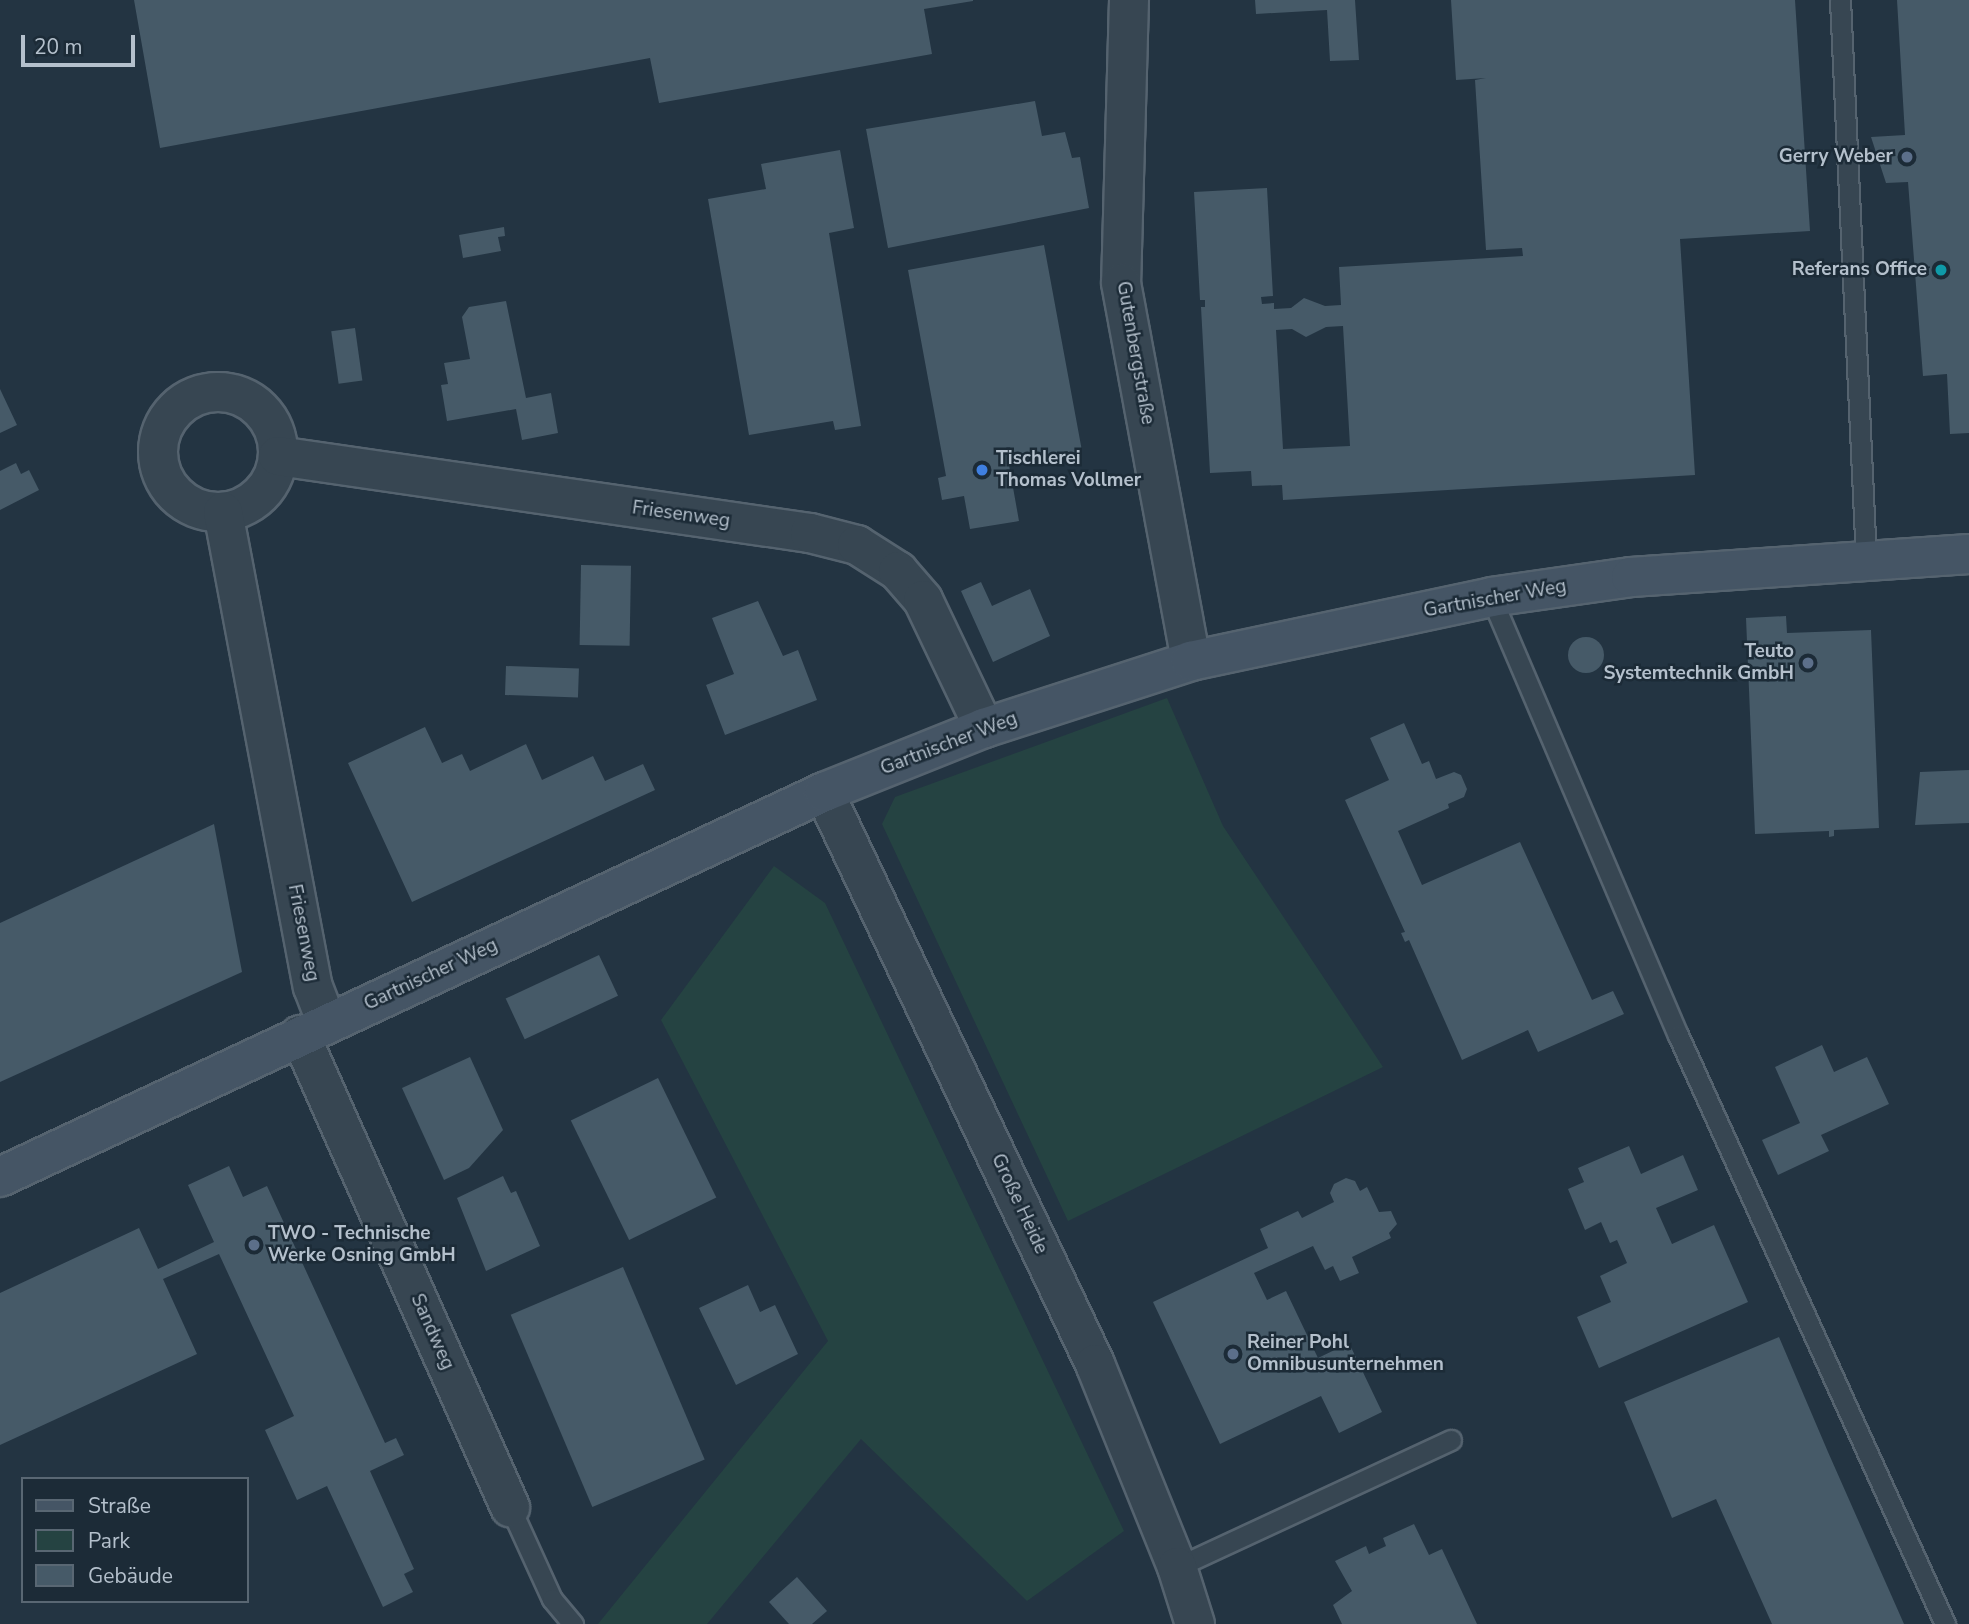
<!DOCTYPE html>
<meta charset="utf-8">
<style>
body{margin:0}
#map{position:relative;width:1969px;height:1624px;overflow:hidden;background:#233442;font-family:"Nunito Sans",sans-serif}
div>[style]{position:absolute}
.green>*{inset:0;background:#254342}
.building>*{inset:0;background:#465a68;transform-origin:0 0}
.round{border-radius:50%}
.roads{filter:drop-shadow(2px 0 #55636f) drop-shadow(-2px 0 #55636f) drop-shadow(0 2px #55636f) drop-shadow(0 -2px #55636f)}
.lane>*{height:19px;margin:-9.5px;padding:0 9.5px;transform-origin:9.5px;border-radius:9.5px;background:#374652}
.street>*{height:38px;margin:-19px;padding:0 19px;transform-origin:19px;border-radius:19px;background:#374652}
.street>.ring{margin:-19px;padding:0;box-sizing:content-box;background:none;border:38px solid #374652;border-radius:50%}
.secondary>*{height:38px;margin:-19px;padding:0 19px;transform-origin:19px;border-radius:19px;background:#455565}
.dots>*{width:19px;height:19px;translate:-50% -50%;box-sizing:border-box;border:4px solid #1c2b37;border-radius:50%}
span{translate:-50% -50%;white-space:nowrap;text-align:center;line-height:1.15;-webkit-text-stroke:5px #1c2b37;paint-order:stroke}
.poi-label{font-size:19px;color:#b4c0cc;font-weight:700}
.right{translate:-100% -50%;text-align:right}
.left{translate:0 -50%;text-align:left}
.street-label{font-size:19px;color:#b4c0cc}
.legend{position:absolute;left:21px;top:1477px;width:228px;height:126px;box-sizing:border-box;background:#1c2b37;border:2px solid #596773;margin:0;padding:9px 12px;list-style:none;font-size:21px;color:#b4c0cc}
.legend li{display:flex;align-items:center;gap:14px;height:35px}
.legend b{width:35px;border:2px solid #596773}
.scale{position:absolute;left:21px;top:35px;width:114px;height:32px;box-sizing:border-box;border:4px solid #b4c0cc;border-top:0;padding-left:9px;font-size:21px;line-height:24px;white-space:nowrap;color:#b4c0cc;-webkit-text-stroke:5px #1c2b37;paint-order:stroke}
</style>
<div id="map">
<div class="green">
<div style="clip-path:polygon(1167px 698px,1223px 826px,1383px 1067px,1068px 1221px,882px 824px,895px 797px)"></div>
<div style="clip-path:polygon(774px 866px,825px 903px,1124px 1531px,1027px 1601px,861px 1439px,707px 1624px,598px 1624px,828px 1341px,661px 1020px)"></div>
</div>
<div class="building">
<div style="clip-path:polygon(134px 0,973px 0,973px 1px,924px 9px,932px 54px,659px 103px,650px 58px,160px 148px)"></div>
<div style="clip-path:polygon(1255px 0,1355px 0,1359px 60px,1330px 61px,1327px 10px,1256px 14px)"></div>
<div style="clip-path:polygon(evenodd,1451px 0,1795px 0,1810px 231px,1680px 239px,1695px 475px,1283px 500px,1282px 485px,1252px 486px,1251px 471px,1210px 473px,1201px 307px,1205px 307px,1205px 300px,1200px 300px,1194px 192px,1267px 188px,1273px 296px,1261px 297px,1262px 304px,1274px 303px,1274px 309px,1291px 308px,1304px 298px,1325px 306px,1341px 305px,1339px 267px,1523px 256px,1522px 248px,1486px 250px,1475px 80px,1486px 78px,1456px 80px,1451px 0,1343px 326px,1350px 446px,1283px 449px,1276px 330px,1292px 329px,1306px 337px,1326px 327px,1343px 326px)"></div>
<div style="clip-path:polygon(1897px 0,1969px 0,1969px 433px,1950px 434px,1947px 374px,1923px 376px,1908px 182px,1886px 183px,1871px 137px,1905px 135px)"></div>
<div style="clip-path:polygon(1035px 101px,1042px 136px,1065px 132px,1072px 158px,1080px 157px,1089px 208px,888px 248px,866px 129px)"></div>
<div style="clip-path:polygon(840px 150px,854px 228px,829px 233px,861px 426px,835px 430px,833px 421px,749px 435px,708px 199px,766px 189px,761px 164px)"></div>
<div style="clip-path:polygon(504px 227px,505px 236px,498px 237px,501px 251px,463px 258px,459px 235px)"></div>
<div style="clip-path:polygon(1044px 245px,1082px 451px,1009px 465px,1019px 521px,970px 529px,964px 496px,942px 500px,938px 478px,946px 476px,908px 270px)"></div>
<div style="clip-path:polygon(506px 301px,526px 398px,551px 393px,558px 433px,522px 440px,516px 409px,447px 421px,441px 385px,448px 384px,444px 363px,470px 359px,462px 317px,469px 307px)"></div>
<div style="left:355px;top:328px;width:53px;height:24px;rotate:82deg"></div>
<div style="clip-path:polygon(0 389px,17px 425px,0 433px)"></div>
<div style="clip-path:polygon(16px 463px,21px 474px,29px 470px,39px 490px,0 510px,0 471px)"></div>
<div style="left:581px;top:565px;width:50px;height:80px;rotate:1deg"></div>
<div style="clip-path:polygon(981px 582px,992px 606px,1030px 589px,1050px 636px,993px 662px,961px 591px)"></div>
<div style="clip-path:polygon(758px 601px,783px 656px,798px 650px,817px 700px,725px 735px,706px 685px,734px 674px,712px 618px)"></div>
<div style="clip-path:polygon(1786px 616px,1787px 633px,1871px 630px,1879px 828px,1834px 830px,1834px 836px,1829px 837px,1829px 831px,1755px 834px,1746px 618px)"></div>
<div class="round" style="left:1568px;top:637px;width:36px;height:36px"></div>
<div style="left:506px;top:666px;width:73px;height:29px;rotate:2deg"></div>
<div style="clip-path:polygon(1404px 723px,1422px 764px,1429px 761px,1436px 779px,1454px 772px,1461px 775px,1467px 789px,1464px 797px,1448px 804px,1449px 808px,1398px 831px,1422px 885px,1520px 842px,1592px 1000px,1613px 991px,1624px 1014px,1538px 1052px,1528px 1030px,1462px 1060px,1409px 940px,1405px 942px,1401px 933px,1405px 932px,1345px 800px,1389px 780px,1370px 738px)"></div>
<div style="clip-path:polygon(425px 727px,442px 763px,462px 754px,470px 771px,526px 744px,542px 780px,593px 756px,605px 781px,643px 764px,655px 790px,412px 902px,348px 763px)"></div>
<div style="clip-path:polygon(1969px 770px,1969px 823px,1915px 825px,1920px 772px)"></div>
<div style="clip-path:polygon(214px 824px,242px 972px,0 1082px,0 923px)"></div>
<div style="left:599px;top:955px;width:45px;height:103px;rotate:65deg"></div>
<div style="clip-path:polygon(1822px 1045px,1834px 1072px,1867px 1057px,1889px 1104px,1821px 1135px,1829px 1151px,1778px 1175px,1762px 1140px,1800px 1123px,1775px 1067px)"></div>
<div style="clip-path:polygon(470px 1057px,503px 1130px,469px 1168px,444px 1180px,402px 1088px)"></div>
<div style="left:658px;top:1078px;width:133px;height:97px;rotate:64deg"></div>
<div style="clip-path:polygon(1629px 1146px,1641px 1174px,1683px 1155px,1698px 1190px,1656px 1208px,1672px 1244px,1714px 1225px,1748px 1302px,1599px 1368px,1577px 1317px,1611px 1302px,1600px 1276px,1627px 1263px,1617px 1240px,1610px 1243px,1601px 1222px,1585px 1230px,1568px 1189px,1584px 1182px,1578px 1168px)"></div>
<div style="clip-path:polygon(229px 1166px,243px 1197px,267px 1186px,385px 1443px,396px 1438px,404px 1455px,370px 1471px,414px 1569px,404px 1574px,413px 1592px,383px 1607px,327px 1486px,297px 1500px,265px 1430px,294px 1416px,219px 1254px,163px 1279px,197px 1354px,0 1445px,0 1293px,139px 1228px,158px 1269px,214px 1242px,188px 1185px)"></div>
<div style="clip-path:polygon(503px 1176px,511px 1193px,516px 1191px,540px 1246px,486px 1271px,457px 1198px)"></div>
<div style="clip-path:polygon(1346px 1178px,1355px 1181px,1360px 1191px,1367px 1187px,1379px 1212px,1391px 1211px,1397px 1224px,1389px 1233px,1391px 1238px,1352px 1257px,1359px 1273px,1340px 1281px,1333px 1266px,1325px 1270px,1313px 1246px,1254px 1273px,1267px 1300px,1286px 1291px,1318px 1358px,1349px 1343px,1382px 1412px,1339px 1433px,1321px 1396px,1220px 1444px,1153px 1302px,1268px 1248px,1260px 1229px,1298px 1211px,1302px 1218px,1334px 1202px,1330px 1193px,1334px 1184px)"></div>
<div style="left:623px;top:1267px;width:209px;height:122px;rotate:67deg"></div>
<div style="clip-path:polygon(748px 1285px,760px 1312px,775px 1305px,798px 1354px,736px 1385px,699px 1308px)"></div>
<div style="clip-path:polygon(1779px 1337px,1828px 1452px,1904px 1624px,1772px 1624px,1716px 1499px,1672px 1518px,1624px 1402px)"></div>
<div style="clip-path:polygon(1414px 1524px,1429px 1555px,1442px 1549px,1477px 1624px,1342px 1624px,1333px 1605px,1352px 1591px,1335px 1561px,1366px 1546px,1369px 1554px,1386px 1546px,1383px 1538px)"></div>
<div style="clip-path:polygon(797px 1577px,827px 1611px,812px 1624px,789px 1624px,769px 1602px)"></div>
</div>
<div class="roads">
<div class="lane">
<div style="left:1840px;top:0;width:561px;rotate:87.34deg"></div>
<div style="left:1491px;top:597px;width:476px;rotate:66.9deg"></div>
<div style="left:1678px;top:1035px;width:647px;rotate:65.61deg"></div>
<div style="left:510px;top:1507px;width:101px;rotate:65.5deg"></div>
<div style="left:552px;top:1599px;width:33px;rotate:50deg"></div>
<div style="left:1177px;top:1567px;width:302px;rotate:-24.9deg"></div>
</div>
<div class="street">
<div style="left:1129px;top:0;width:283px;rotate:91.6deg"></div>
<div style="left:1121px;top:283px;width:384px;rotate:79.5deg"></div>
<div class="ring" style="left:158px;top:392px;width:82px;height:82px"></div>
<div style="left:278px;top:456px;width:538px;rotate:8.24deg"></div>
<div style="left:810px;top:533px;width:49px;rotate:14.3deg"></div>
<div style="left:857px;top:545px;width:49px;rotate:32.4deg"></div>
<div style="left:898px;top:571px;width:38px;rotate:49deg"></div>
<div style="left:923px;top:600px;width:142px;rotate:64.5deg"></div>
<div style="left:223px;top:512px;width:483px;rotate:79.3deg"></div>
<div style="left:313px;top:987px;width:39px;rotate:69deg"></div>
<div style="left:824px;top:792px;width:633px;rotate:64.65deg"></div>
<div style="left:1095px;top:1364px;width:219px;rotate:68deg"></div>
<div style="left:1177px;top:1567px;width:60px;rotate:72.5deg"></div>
<div style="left:300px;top:1035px;width:517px;rotate:66.01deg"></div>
</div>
<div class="secondary">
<div style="left:0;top:1177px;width:910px;rotate:-25.04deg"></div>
<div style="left:824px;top:792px;width:172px;rotate:-21.8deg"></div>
<div style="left:984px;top:728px;width:218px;rotate:-17.9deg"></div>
<div style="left:1191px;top:661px;width:307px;rotate:-12deg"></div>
<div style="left:1491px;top:597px;width:141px;rotate:-8.1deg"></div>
<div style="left:1631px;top:577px;width:339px;rotate:-3.9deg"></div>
</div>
</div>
<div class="dots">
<div style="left:1907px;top:157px;background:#5c6f8a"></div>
<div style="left:1941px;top:270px;background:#0f9aa8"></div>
<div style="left:982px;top:470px;background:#3f7fe0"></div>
<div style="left:1808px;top:663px;background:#5c6f8a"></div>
<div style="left:254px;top:1245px;background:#5c6f8a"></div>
<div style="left:1233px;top:1354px;background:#5c6f8a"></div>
</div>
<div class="poi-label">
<span class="right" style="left:1893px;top:157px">Gerry Weber</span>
<span class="right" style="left:1927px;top:270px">Referans Office</span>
<span class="left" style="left:996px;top:470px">Tischlerei<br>Thomas Vollmer</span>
<span class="right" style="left:1794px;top:663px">Teuto<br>Systemtechnik GmbH</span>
<span class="left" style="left:268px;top:1245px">TWO - Technische<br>Werke Osning GmbH</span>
<span class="left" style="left:1247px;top:1354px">Reiner Pohl<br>Omnibusunternehmen</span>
</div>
<div class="street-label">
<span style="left:1135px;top:353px;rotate:80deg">Gutenbergstraße</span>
<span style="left:681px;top:515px;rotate:8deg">Friesenweg</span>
<span style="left:1495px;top:599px;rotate:-10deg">Gartnischer Weg</span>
<span style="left:949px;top:744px;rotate:-21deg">Gartnischer Weg</span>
<span style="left:303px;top:933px;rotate:79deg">Friesenweg</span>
<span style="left:431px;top:975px;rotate:-25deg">Gartnischer Weg</span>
<span style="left:1019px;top:1204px;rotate:65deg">Große Heide</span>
<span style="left:432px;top:1332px;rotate:66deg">Sandweg</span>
</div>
<ul class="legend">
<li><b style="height:9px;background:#455565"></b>Straße</li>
<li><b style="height:19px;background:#254342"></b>Park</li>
<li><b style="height:19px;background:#465a68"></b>Gebäude</li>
</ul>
<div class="scale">20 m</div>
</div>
